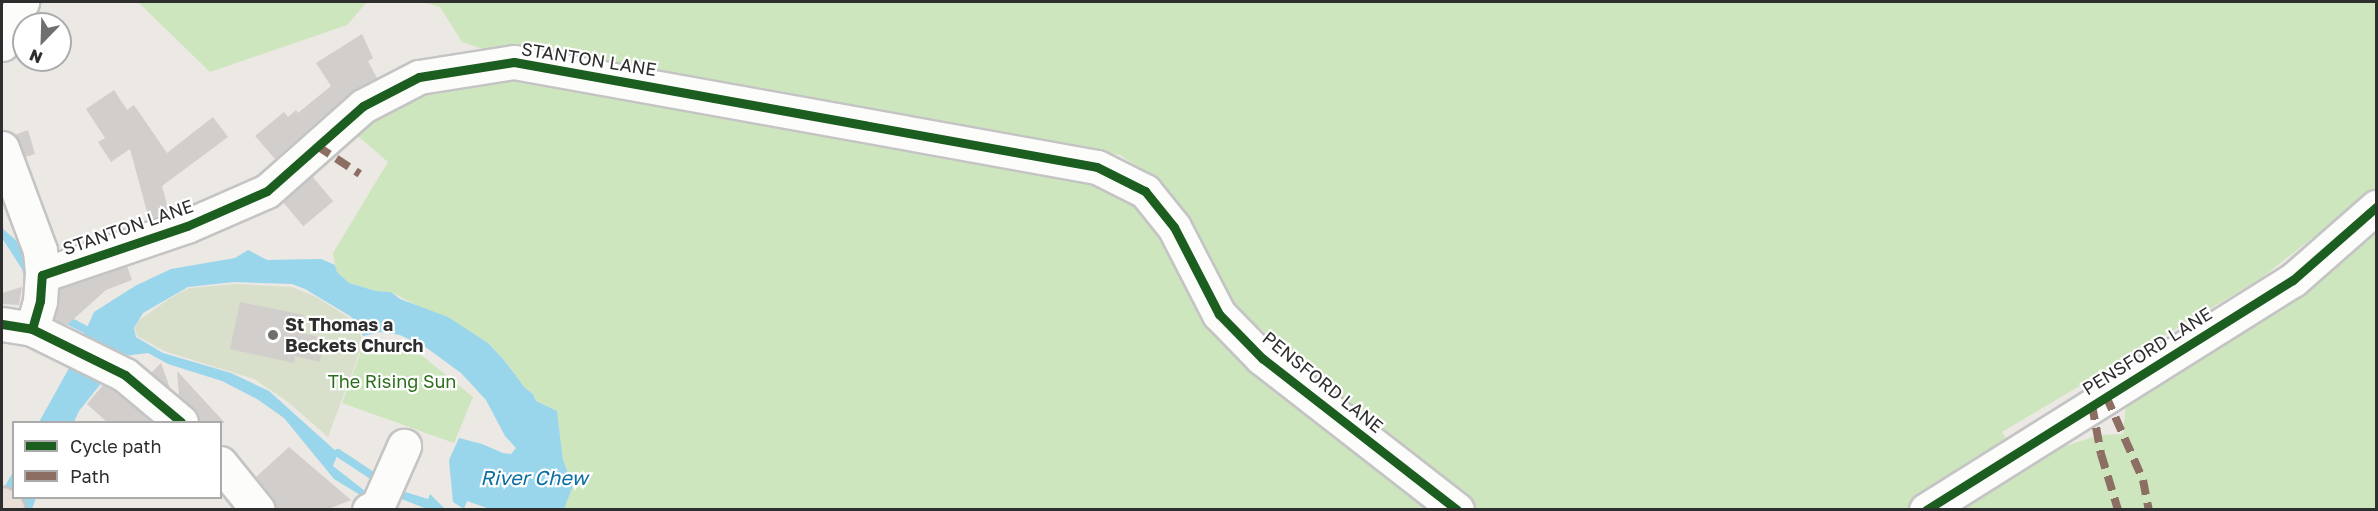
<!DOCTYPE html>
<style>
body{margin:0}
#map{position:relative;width:2378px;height:511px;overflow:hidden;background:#ece8e4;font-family:"Golos Text",sans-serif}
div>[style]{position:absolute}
.green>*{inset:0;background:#cee6be}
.cemetery>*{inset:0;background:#d8e0cc}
.water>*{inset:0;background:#99d6ec}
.stream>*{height:8px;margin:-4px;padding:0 4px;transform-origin:4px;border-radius:4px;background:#99d6ec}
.building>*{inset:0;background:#d1cecb;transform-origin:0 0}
.roads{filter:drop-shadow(2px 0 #c5c4c5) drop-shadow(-2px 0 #c5c4c5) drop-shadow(0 2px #c5c4c5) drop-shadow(0 -2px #c5c4c5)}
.minor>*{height:33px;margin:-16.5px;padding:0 16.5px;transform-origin:16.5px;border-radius:16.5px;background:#fcfcfb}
.highway>*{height:33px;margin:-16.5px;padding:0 16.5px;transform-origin:16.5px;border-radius:16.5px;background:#eadfd6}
.quiet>*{height:8px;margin-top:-4px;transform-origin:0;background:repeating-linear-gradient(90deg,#8d6e63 0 15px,transparent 0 23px)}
.cycleway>*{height:9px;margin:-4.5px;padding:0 4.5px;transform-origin:4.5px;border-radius:4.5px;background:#1b5e20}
.dots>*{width:16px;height:16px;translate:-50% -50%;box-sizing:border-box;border:3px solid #fff;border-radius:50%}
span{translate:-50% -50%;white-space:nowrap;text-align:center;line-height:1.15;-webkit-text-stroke:4.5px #fff;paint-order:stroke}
.street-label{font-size:18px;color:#2e2e2e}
.poi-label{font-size:18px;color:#2e2e2e;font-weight:700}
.left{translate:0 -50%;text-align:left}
.park-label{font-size:18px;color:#2c6e1b}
.water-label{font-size:20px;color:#0d6fa3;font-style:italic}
.frame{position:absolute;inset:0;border:3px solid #2e2e2e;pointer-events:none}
.legend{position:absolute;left:12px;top:421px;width:210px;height:78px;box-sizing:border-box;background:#fff;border:2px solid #ababab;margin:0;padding:8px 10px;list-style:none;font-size:18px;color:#2e2e2e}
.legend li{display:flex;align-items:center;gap:12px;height:30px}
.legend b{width:30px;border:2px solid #ababab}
.north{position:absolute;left:12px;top:12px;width:60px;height:60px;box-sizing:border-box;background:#fff;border:2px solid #ababab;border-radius:50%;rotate:203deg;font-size:16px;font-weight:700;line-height:24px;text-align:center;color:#2e2e2e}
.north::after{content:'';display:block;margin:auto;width:21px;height:27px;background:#706f6e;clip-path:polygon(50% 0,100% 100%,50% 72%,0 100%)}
</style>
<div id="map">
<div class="green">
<div style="clip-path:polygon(138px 2px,367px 2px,347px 25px,210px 72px)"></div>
<div style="clip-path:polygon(423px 2px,2376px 2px,2376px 188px,2260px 279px,2002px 432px,2021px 461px,2099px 435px,2123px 434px,2127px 396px,2376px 222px,2376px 509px,564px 509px,573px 486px,563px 460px,557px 411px,536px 401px,533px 394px,525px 388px,504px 360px,488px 343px,391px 292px,376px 291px,349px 283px,337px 272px,335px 265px,333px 253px,388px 162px,352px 131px,421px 84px,515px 64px,1123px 184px,1259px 362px,1274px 392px,1378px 468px,1373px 426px,1232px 304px,1187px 216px,1157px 180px,1120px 155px,515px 59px,462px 42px,440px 7px)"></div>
<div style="clip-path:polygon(399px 342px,425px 358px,473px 397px,454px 443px,342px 403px,364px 343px)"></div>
</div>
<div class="cemetery">
<div style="clip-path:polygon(236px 284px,292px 287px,316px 297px,348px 317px,358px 327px,363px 343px,328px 437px,288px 402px,254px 379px,164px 351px,137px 336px,135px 328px,138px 321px,169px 299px,189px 288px)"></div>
</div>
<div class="water">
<div style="clip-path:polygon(2px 228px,18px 242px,28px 265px,27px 288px,22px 269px,2px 238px)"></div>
<div style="clip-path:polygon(248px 250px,267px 260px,321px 259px,335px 265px,337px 272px,349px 283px,376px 291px,391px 292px,400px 299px,448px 317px,488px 343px,504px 360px,525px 388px,533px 394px,536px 401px,557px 411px,563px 460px,573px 486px,564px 509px,490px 509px,467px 501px,464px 509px,453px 502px,449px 460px,459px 438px,482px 444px,503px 453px,511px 454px,516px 448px,505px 436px,486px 400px,461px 373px,424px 346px,400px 335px,381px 332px,363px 336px,359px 325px,350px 316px,305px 289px,292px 284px,234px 282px,188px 287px,143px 313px,134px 328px,136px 337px,163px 353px,231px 373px,269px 391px,338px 453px,333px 466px,365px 491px,365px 498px,334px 479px,284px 418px,257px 399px,222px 381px,168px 364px,148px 353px,123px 356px,79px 411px,74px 422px,39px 422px,68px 370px,94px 312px,135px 286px,171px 269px,235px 258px)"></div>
<div style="clip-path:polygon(13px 472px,14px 498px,36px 498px,32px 509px,2px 509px,2px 491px)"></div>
<div style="clip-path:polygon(402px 491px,428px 499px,430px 494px,445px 509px,427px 509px,399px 498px)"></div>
</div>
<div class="stream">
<div style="left:71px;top:322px;width:22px;rotate:27deg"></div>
<div style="left:338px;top:453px;width:49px;rotate:33.4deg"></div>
</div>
<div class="building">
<div style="clip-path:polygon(362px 34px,373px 58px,368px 61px,377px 78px,351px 92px,275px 159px,255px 136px,284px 112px,288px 117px,296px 110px,298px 113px,331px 86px,316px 63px)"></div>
<div style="clip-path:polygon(114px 90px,127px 110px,134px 105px,167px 153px,213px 117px,228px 137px,162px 186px,169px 212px,149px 219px,130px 149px,111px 162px,98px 142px,105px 138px,86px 109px)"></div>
<div style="clip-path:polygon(28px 130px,35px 154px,25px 157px,15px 135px)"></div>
<div style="left:312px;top:176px;width:33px;height:39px;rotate:50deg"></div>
<div style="clip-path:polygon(127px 266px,132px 280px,106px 290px,67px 325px,54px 319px,60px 289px)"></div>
<div style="clip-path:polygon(22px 287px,19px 305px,2px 304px,2px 293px)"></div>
<div style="clip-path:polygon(240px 302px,304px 315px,300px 333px,325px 338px,320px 362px,295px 356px,294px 363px,230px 349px)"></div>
<div style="clip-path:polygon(161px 363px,170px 388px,151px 373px)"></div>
<div style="clip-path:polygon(177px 371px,225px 423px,199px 423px,193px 408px,179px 396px)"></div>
<div style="clip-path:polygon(103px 385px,115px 391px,152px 423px,108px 423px,87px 404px)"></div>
<div style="clip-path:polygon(289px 447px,351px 500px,326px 510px,276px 510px,273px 498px,256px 477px)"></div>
</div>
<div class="roads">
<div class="minor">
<div style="left:2px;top:44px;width:47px;rotate:-64.5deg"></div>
<div style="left:2px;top:148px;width:109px;rotate:69.6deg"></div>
<div style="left:40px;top:250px;width:25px;rotate:85deg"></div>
<div style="left:2px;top:324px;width:30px;rotate:9deg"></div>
<div style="left:32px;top:329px;width:104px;rotate:26.3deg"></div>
<div style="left:125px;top:375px;width:73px;rotate:40deg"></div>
<div style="left:32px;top:329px;width:29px;rotate:-74deg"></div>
<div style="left:40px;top:301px;width:26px;rotate:-86deg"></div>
<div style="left:42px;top:275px;width:153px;rotate:-18.7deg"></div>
<div style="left:187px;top:226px;width:87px;rotate:-23.6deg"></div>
<div style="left:267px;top:191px;width:128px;rotate:-41.5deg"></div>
<div style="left:363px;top:106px;width:63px;rotate:-27.4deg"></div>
<div style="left:419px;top:77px;width:96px;rotate:-9deg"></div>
<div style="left:514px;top:62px;width:592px;rotate:10.21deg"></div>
<div style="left:1097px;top:167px;width:54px;rotate:26.6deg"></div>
<div style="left:1145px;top:191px;width:46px;rotate:51.1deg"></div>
<div style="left:1174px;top:227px;width:98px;rotate:62.7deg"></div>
<div style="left:1219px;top:314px;width:62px;rotate:45.7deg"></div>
<div style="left:1262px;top:358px;width:247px;rotate:37.9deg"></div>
<div style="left:220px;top:463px;width:60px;rotate:51deg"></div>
<div style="left:369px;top:510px;width:9px;rotate:-21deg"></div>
<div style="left:377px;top:507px;width:67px;rotate:-66.1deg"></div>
<div style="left:1926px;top:510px;width:433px;rotate:-32.1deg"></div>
<div style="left:2293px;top:280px;width:111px;rotate:-41.3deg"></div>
</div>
<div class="highway">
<div style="left:2px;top:504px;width:8px;rotate:45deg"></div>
</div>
</div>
<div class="quiet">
<div style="left:317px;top:146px;width:51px;rotate:33.1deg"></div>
<div style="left:2106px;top:396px;width:92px;rotate:66.2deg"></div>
<div style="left:2143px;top:480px;width:31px;rotate:79deg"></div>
<div style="left:2092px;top:405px;width:50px;rotate:79.6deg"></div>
<div style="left:2101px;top:454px;width:59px;rotate:73.1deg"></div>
</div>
<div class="cycleway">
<div style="left:2px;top:324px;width:30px;rotate:9deg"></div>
<div style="left:32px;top:329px;width:104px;rotate:26.3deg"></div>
<div style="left:125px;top:375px;width:73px;rotate:40deg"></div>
<div style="left:32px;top:329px;width:29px;rotate:-74deg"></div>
<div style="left:40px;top:301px;width:26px;rotate:-86deg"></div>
<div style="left:42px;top:275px;width:153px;rotate:-18.7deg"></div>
<div style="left:187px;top:226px;width:87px;rotate:-23.6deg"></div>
<div style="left:267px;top:191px;width:128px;rotate:-41.5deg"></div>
<div style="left:363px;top:106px;width:63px;rotate:-27.4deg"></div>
<div style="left:419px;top:77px;width:96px;rotate:-9deg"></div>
<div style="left:514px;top:62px;width:592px;rotate:10.21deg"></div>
<div style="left:1097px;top:167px;width:54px;rotate:26.6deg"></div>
<div style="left:1145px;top:191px;width:46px;rotate:51.1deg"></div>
<div style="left:1174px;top:227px;width:98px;rotate:62.7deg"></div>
<div style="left:1219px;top:314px;width:62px;rotate:45.7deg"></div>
<div style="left:1262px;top:358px;width:247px;rotate:37.9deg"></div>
<div style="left:1926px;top:510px;width:433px;rotate:-32.1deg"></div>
<div style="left:2293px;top:280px;width:111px;rotate:-41.3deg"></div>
</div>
<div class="dots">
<div style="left:273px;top:335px;background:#706f6e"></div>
</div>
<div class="street-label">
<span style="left:589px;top:59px;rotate:9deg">STANTON LANE</span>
<span style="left:128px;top:227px;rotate:-19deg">STANTON LANE</span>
<span style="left:2147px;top:351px;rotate:-32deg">PENSFORD LANE</span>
<span style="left:1323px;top:382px;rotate:39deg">PENSFORD LANE</span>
</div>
<div class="poi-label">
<span class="left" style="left:285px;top:335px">St Thomas a<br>Beckets Church</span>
</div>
<div class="park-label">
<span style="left:392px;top:381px">The Rising Sun</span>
</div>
<div class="water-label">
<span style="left:534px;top:477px">River Chew</span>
</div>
<div class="frame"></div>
<ul class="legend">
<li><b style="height:8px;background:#1b5e20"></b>Cycle path</li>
<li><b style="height:8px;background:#8d6e63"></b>Path</li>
</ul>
<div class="north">N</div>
</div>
